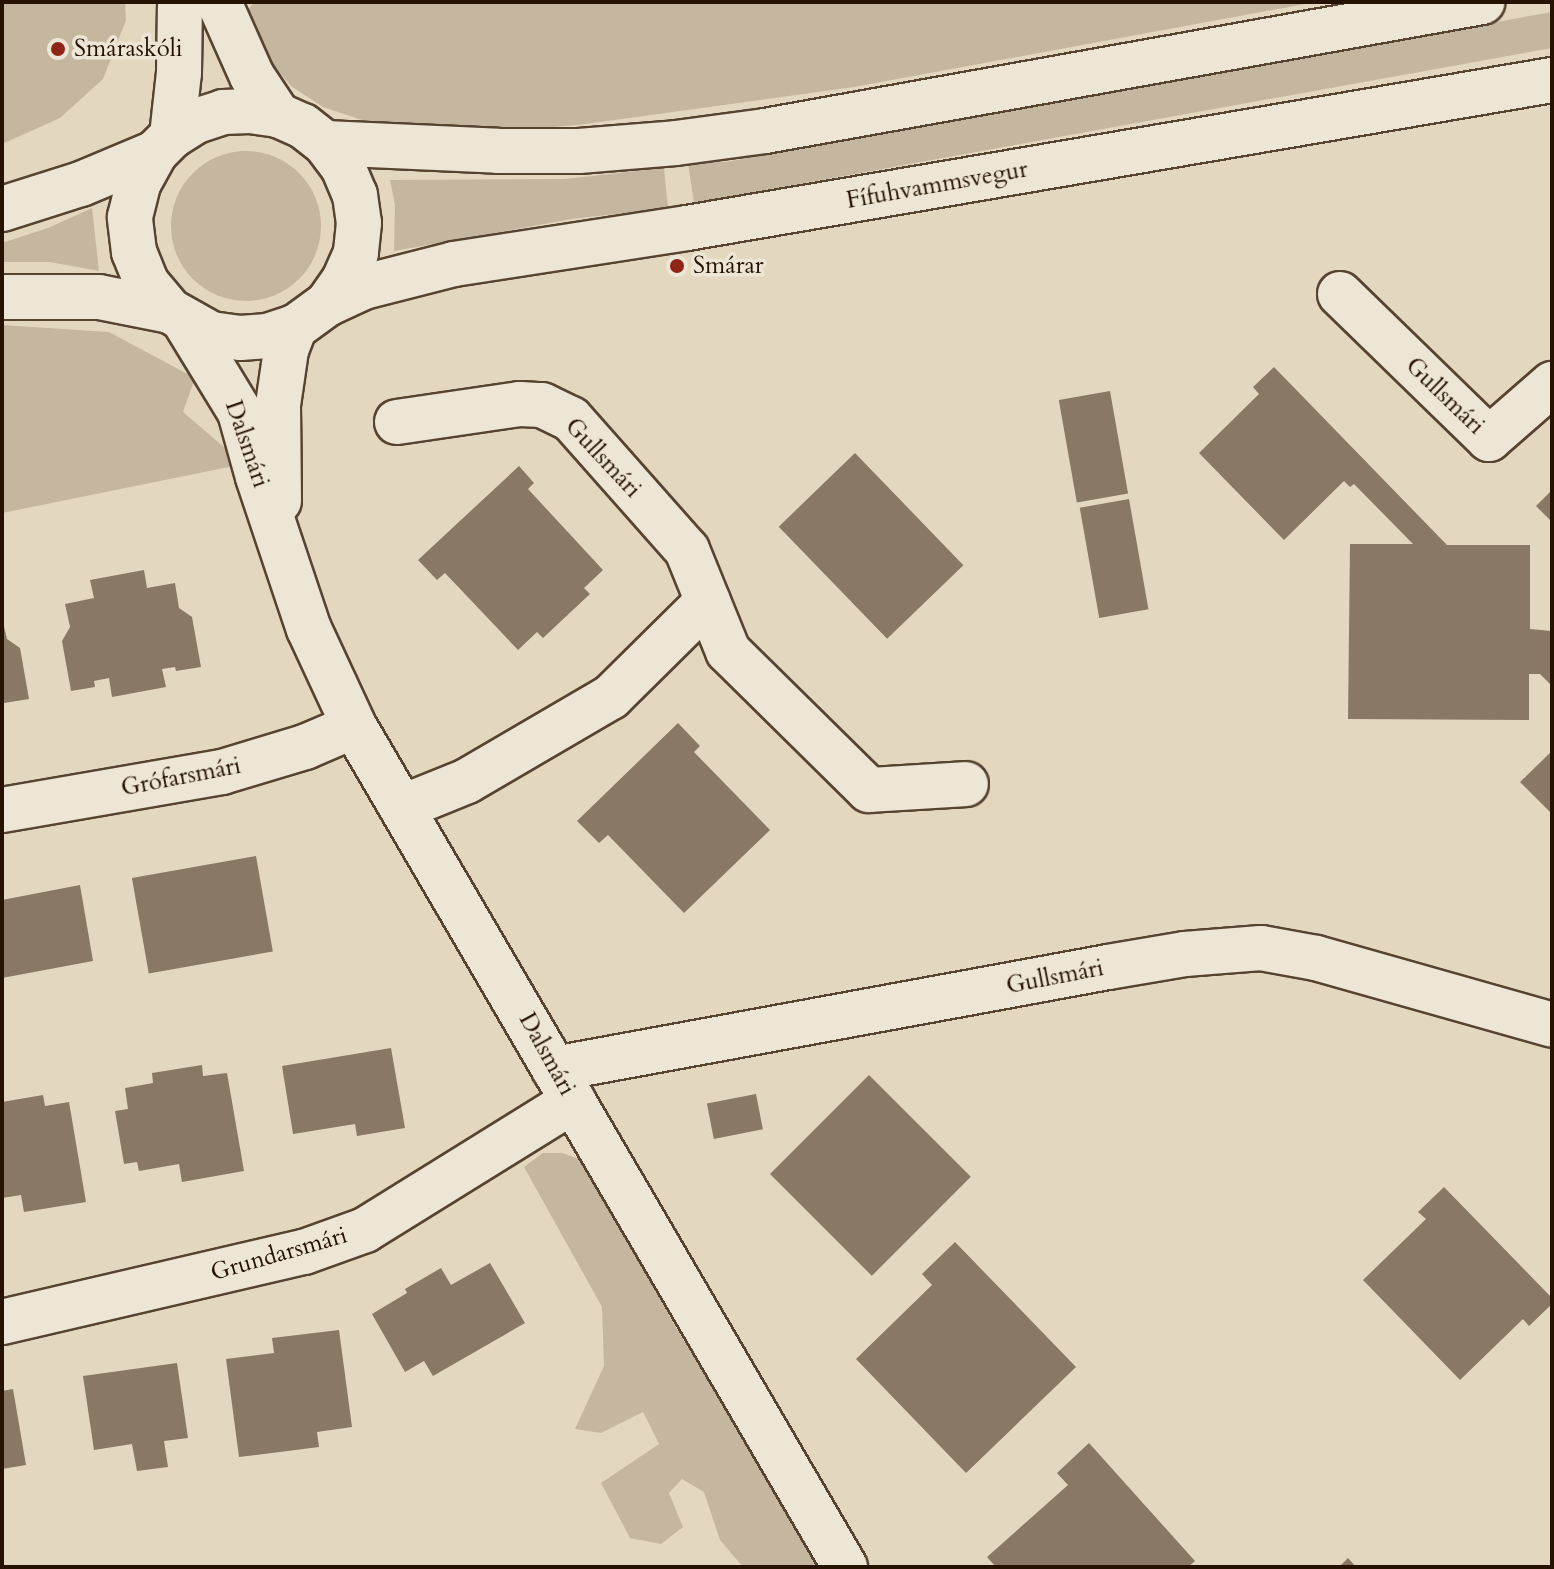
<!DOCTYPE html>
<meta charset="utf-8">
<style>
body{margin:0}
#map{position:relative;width:1554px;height:1569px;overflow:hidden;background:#e4d7bf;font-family:Cardo,serif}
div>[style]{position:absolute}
.green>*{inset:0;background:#c4b69f}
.round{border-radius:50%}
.building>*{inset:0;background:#897863;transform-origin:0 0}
.roads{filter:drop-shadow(2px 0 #564330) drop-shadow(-2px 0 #564330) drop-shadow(0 2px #564330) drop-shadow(0 -2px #564330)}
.minor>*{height:44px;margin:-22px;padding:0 22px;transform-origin:22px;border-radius:22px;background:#ede5d5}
.tertiary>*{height:44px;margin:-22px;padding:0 22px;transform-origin:22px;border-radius:22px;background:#ede5d5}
.secondary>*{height:44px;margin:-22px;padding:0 22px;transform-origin:22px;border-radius:22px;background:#ede5d5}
.dots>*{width:22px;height:22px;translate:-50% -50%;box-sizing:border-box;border:4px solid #ede5d5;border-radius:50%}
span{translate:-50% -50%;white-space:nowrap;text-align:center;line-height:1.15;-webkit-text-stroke:7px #ede5d5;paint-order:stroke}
.poi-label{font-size:24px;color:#261200}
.left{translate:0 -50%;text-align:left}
.street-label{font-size:24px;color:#261200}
.frame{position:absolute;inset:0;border:4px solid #261200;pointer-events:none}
</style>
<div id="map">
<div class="green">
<div style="clip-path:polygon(2px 2px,125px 2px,126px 20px,103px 79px,60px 118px,2px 144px)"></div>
<div style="clip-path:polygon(254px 2px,1316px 2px,854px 87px,578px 125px,486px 132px,380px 126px,323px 107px,291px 86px,267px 58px,245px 14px)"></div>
<div style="clip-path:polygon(1552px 12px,1552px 48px,694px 203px,688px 163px,726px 162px)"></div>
<div class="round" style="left:171px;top:151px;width:150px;height:150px"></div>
<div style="clip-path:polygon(664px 168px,668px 208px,572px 219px,394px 251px,395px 205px,390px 180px,565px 179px)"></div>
<div style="clip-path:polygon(92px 208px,99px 271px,50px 262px,2px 262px,2px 243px,48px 228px)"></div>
<div style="clip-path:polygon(2px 325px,109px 332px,195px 378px,183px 412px,244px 464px,2px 513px)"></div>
<div style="clip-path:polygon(543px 1153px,562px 1153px,582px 1160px,671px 1319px,819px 1567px,743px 1567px,720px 1540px,704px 1492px,682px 1479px,669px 1493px,683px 1527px,661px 1544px,630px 1538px,601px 1483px,659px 1444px,643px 1412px,601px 1433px,575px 1429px,604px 1366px,602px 1307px,524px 1167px)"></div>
</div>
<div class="building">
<div style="clip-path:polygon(1274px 367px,1447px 545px,1530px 545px,1530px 629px,1552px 631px,1552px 686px,1540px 674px,1529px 674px,1529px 720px,1348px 719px,1350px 544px,1413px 544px,1354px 484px,1350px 487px,1344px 481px,1284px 540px,1199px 453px,1259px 394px,1253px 387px)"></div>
<div style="left:1110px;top:391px;width:104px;height:52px;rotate:80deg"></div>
<div style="left:855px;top:453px;width:156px;height:106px;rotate:46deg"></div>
<div style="clip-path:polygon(519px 466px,534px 483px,528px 489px,603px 570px,584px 588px,590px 594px,543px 638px,537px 632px,518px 650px,445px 573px,437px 580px,418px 560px)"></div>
<div style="clip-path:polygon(1552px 490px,1552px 522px,1536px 506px)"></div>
<div style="left:1129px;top:499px;width:112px;height:50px;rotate:80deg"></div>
<div style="clip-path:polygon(144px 570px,147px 588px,175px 583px,179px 608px,192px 617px,201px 667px,176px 671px,175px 667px,162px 669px,166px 687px,112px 697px,109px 678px,94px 681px,95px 687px,71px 691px,62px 641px,70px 627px,65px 604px,94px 598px,90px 580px)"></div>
<div style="clip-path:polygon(2px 618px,7px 639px,20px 648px,29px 699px,4px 703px)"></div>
<div style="clip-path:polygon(678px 723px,700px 746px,694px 752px,770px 830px,684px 913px,608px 835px,599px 843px,577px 821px)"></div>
<div style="clip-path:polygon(1552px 751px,1552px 814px,1520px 782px)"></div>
<div style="left:256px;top:856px;width:97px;height:126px;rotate:80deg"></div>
<div style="clip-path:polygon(80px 885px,93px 961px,2px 978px,2px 900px)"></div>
<div style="clip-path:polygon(391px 1048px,405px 1128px,357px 1136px,355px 1124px,293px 1134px,282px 1066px)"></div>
<div style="clip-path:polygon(202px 1065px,203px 1076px,227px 1073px,244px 1171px,182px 1182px,179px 1164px,139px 1171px,137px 1162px,124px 1164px,115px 1111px,128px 1109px,125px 1088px,153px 1083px,152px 1073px)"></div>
<div style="left:869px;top:1075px;width:144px;height:140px;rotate:45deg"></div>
<div style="left:756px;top:1094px;width:36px;height:50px;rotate:79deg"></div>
<div style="clip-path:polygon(43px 1095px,45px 1106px,69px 1102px,86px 1202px,24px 1212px,21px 1195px,2px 1198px,2px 1102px)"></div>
<div style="clip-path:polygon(1444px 1187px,1552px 1298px,1552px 1304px,1529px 1326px,1523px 1319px,1460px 1380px,1363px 1280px,1426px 1219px,1418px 1212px)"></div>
<div style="clip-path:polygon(955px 1242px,1076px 1367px,966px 1473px,856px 1359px,932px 1285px,922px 1274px)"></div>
<div style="clip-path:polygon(490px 1263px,525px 1323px,433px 1376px,424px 1361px,405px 1372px,372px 1314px,407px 1293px,405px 1289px,441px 1268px,451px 1285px)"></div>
<div style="clip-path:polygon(339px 1330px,352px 1427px,317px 1432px,319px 1447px,239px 1457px,226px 1359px,274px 1353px,272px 1338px)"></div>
<div style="clip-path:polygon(177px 1363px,188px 1438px,164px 1441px,168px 1467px,137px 1471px,132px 1444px,94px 1450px,83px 1376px)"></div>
<div style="clip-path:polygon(13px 1389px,26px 1465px,2px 1469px,2px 1391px)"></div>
<div style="clip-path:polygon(1089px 1443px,1195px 1561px,1188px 1567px,996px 1567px,987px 1557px,1068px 1485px,1057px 1473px)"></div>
<div style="clip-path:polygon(1348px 1558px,1356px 1567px,1339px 1567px)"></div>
</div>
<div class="roads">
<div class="minor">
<div style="left:1340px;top:294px;width:208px;rotate:44.2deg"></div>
<div style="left:1489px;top:439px;width:84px;rotate:-41.1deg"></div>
<div style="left:397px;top:422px;width:124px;rotate:-8.3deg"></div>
<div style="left:520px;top:404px;width:22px;rotate:3deg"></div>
<div style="left:542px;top:405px;width:32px;rotate:26deg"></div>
<div style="left:571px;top:419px;width:175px;rotate:48.5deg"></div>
<div style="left:687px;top:550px;width:109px;rotate:67.9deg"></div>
<div style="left:728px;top:651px;width:198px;rotate:44.6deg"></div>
<div style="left:869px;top:790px;width:97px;rotate:-3.5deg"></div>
<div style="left:403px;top:807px;width:69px;rotate:-22.1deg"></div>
<div style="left:467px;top:781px;width:167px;rotate:-30.3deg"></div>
<div style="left:611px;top:697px;width:136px;rotate:-44.7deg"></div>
<div style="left:2px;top:810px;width:223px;rotate:-9.8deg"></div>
<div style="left:222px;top:772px;width:87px;rotate:-16.8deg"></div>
<div style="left:305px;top:747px;width:53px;rotate:-23.2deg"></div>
<div style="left:554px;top:1069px;width:563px;rotate:-10.43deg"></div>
<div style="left:1108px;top:967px;width:78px;rotate:-9.6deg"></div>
<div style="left:1185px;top:954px;width:76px;rotate:-4.5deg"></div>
<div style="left:1261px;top:948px;width:56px;rotate:10.3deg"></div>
<div style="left:1316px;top:958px;width:245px;rotate:15.8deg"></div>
<div style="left:2px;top:1322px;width:310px;rotate:-13.1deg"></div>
<div style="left:304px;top:1252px;width:65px;rotate:-19.8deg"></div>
<div style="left:365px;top:1230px;width:245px;rotate:-31.8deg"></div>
</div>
<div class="tertiary">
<div style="left:219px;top:2px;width:81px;rotate:66deg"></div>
<div style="left:252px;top:76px;width:47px;rotate:56.3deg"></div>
<div style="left:172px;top:136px;width:63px;rotate:-83.7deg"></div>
<div style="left:179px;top:73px;width:71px;rotate:-89.2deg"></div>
<div style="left:185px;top:322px;width:105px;rotate:58.6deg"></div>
<div style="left:240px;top:412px;width:67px;rotate:74.5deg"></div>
<div style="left:258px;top:477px;width:160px;rotate:71.5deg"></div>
<div style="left:309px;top:629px;width:107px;rotate:65.1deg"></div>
<div style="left:354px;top:726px;width:974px;rotate:59.72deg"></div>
<div style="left:279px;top:501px;width:96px;rotate:-90.6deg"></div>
<div style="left:278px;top:405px;width:56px;rotate:-81.7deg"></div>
<div style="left:286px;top:350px;width:25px;rotate:-69deg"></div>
</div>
<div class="secondary">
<div style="left:325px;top:143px;width:173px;rotate:2.6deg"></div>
<div style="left:498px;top:151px;width:81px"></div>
<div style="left:579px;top:151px;width:97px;rotate:-4.7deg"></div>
<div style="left:676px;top:143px;width:90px;rotate:-7.7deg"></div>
<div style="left:765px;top:131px;width:729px;rotate:-10.2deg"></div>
<div style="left:2px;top:209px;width:83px;rotate:-17.6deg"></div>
<div style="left:81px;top:184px;width:80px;rotate:-22.7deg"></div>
<div style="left:155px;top:153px;width:24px;rotate:-45deg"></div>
<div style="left:172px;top:136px;width:28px;rotate:-32deg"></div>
<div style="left:196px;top:121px;width:28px;rotate:-18deg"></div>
<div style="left:223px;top:112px;width:27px;rotate:-2deg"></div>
<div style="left:250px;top:111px;width:28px;rotate:8deg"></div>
<div style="left:278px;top:115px;width:27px;rotate:24deg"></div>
<div style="left:303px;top:126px;width:28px;rotate:38deg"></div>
<div style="left:325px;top:143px;width:30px;rotate:53deg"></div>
<div style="left:343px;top:167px;width:30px;rotate:67deg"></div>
<div style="left:355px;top:195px;width:28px;rotate:82deg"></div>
<div style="left:359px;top:223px;width:30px;rotate:96deg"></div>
<div style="left:356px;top:253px;width:30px;rotate:114deg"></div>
<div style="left:344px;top:280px;width:29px;rotate:125deg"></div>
<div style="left:327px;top:304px;width:39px;rotate:144deg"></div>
<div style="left:295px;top:327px;width:28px;rotate:162deg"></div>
<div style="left:268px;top:336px;width:28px;rotate:176deg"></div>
<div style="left:240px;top:338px;width:29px;rotate:-172deg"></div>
<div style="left:211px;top:334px;width:47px;rotate:-150.7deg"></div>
<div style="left:170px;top:311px;width:35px;rotate:-130deg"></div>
<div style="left:147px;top:284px;width:35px;rotate:-112deg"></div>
<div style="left:134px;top:252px;width:35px;rotate:-97deg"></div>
<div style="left:130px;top:217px;width:34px;rotate:-76deg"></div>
<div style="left:138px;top:184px;width:35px;rotate:-61deg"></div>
<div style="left:2px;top:297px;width:97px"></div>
<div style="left:99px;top:297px;width:72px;rotate:11.2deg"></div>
<div style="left:327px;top:304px;width:41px;rotate:-24.7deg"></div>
<div style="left:364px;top:287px;width:93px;rotate:-14.3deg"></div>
<div style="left:454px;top:264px;width:236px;rotate:-8.8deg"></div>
<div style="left:687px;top:228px;width:878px;rotate:-9.71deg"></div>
</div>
</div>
<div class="dots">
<div style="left:58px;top:49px;background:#8f2418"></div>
<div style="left:677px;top:266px;background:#8f2418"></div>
</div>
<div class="poi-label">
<span class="left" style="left:74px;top:49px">Smáraskóli</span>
<span class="left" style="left:693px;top:266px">Smárar</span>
</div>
<div class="street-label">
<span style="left:937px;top:185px;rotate:-10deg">Fífuhvammsvegur</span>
<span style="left:1445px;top:396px;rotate:44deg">Gullsmári</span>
<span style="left:247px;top:444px;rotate:71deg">Dalsmári</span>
<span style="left:603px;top:458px;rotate:47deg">Gullsmári</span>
<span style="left:181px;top:777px;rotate:-11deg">Grófarsmári</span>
<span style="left:1055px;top:977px;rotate:-11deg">Gullsmári</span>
<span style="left:547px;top:1054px;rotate:61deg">Dalsmári</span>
<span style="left:279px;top:1254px;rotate:-16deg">Grundarsmári</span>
</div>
<div class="frame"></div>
</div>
